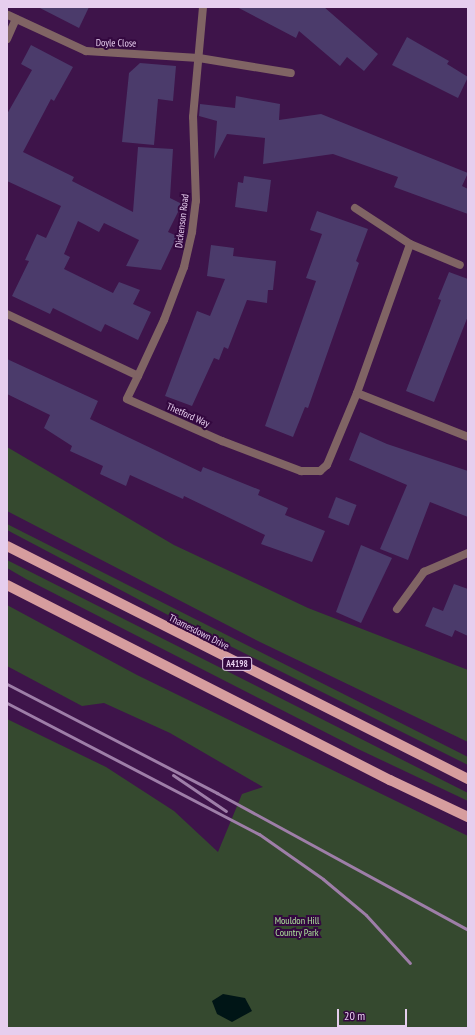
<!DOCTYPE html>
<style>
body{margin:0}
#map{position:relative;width:475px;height:1035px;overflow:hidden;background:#3e144a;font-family:"PT Sans Narrow",sans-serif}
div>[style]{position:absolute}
.green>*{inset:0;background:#35492f}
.water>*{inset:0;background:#001516}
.building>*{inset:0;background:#4b3b6b;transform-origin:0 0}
.minor>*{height:8px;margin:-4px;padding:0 4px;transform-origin:4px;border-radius:4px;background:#806464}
.primary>*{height:10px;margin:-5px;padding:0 5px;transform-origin:5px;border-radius:5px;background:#d69d9e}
.rail>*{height:3px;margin:-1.5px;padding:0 1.5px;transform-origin:1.5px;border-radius:1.5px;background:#9e7ea8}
span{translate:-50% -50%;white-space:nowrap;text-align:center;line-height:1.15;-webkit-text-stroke:4px #33083f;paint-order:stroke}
.shield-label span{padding:1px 3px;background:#33083f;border:1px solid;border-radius:3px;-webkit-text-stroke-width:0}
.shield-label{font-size:9px;color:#e6ceee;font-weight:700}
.street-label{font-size:10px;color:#e6ceee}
.park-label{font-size:10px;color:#ace29a}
.frame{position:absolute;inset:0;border:8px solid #e6ceee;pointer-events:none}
.scale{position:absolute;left:337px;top:1009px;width:70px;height:18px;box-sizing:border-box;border:2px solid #e6ceee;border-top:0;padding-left:5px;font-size:12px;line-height:14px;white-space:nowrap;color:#e6ceee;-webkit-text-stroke:3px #33083f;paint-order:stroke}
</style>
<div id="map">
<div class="green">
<div style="clip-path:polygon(7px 447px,174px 545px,308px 608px,468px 670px,468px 742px,260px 642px,7px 511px)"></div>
<div style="clip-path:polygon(7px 524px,468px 757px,468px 765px,168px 615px,7px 530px)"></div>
<div style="clip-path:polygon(7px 560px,468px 793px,468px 801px,358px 749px,26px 579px,7px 568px)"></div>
<div style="clip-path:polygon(7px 605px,137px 675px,468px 836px,468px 1028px,7px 1028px,7px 719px,106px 767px,174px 811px,218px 852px,242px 794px,263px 787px,170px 733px,104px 703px,82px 706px,7px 666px)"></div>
</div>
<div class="water">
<div style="clip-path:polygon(223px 994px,245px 998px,252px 1011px,232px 1022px,217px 1014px,212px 1001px)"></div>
</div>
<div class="building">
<div style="clip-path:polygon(38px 7px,89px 7px,79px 28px)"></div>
<div style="clip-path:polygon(237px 7px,324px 7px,378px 54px,364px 71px,347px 57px,340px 66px,299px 31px,296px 38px)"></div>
<div style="clip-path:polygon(407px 37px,449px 61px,447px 64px,468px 77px,458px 98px,392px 65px)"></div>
<div style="clip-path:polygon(31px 45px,73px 67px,54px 101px,51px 99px,23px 152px,74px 177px,72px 181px,133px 212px,138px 147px,173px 149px,170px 198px,182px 204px,168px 232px,177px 236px,161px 270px,126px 266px,139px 240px,104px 223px,99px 232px,78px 221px,64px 254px,70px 257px,64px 269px,113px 293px,119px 282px,140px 290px,133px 304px,151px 312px,138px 340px,105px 324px,101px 332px,53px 308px,50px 314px,12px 296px,29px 261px,25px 260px,37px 234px,46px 238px,61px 206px,7px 181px,7px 114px,32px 70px,21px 64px)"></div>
<div style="clip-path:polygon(140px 63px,176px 66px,173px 101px,158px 99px,154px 145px,122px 142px,129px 73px)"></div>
<div style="clip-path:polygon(236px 96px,280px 104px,279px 120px,321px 114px,468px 173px,462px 186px,468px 189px,468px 214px,394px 187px,398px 177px,333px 154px,263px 164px,265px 138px,227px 134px,214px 159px,217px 121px,199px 116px,200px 104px,235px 108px)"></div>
<div style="clip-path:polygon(244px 176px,271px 180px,267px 212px,235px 207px,238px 182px,243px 183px)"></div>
<div style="clip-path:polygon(317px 211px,368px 229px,356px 261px,359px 263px,308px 408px,305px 407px,293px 437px,265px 426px,316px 281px,306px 278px,322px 234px,310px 230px)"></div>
<div style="clip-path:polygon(211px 245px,234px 248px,233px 256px,276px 261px,273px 290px,268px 290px,267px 303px,247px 300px,228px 349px,224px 347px,219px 360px,214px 358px,192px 406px,165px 396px,197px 311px,210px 316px,225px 279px,207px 276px)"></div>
<div style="clip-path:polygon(449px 272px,468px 279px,468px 316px,434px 402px,406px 391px,441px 300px,438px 299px)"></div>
<div style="clip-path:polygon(7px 359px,98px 401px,90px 419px,201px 472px,203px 467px,260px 490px,258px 495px,288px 508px,285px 515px,325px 531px,312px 562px,261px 544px,265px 535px,184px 496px,183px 499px,130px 475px,126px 486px,100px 474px,103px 466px,70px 451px,72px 446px,44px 428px,50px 415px,7px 394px)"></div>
<div style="clip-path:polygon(360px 432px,387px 444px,468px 471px,468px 517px,430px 502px,408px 560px,380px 549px,407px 485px,349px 460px)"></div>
<div style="left:336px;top:497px;width:22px;height:22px;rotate:21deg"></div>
<div style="clip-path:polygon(361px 545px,392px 558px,361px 623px,336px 612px)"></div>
<div style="clip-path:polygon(454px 584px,468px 589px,468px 636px,455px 630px,452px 637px,425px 626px,433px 607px,443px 611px)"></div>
</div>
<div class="minor">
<div style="left:8px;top:15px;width:86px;rotate:24.8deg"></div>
<div style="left:86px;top:51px;width:113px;rotate:3.5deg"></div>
<div style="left:199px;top:58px;width:93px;rotate:9.3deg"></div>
<div style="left:7px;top:39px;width:22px;rotate:-66deg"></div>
<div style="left:355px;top:208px;width:66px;rotate:33.2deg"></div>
<div style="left:410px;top:244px;width:54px;rotate:22.8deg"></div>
<div style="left:7px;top:314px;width:145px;rotate:25.3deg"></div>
<div style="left:138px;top:376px;width:25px;rotate:116deg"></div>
<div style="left:127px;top:399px;width:104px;rotate:23.9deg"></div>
<div style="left:222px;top:441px;width:85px;rotate:20.8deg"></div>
<div style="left:301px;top:471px;width:19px"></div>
<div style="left:320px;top:471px;width:9px;rotate:-41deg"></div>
<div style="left:327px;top:465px;width:78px;rotate:-67.4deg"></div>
<div style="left:357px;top:393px;width:119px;rotate:21.6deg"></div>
<div style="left:138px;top:376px;width:62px;rotate:-65.1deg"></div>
<div style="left:164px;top:320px;width:57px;rotate:-69.3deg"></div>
<div style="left:184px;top:267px;width:36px;rotate:-77deg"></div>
<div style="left:192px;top:232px;width:31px;rotate:-83deg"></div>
<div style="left:196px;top:201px;width:84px;rotate:-92deg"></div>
<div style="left:193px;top:117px;width:110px;rotate:-84.8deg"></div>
<div style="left:357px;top:393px;width:158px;rotate:-70.4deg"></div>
<div style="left:397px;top:609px;width:46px;rotate:-53.9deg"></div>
<div style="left:424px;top:572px;width:48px;rotate:-23.4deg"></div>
</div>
<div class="primary">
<div style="left:7px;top:546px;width:517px;rotate:26.81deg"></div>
<div style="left:7px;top:585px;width:430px;rotate:27deg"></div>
<div style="left:390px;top:780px;width:86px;rotate:25.4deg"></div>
</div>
<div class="rail">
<div style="left:7px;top:684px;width:237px;rotate:27.4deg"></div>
<div style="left:217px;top:793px;width:286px;rotate:28.6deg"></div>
<div style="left:7px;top:703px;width:284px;rotate:27.5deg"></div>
<div style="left:259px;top:834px;width:78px;rotate:35.1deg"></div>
<div style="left:323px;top:879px;width:56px;rotate:39.9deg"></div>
<div style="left:366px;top:915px;width:65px;rotate:47.5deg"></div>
<div style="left:173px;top:775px;width:64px;rotate:34.2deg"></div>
</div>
<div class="shield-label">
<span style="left:237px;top:664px">A4198</span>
</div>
<div class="street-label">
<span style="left:116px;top:43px;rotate:1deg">Doyle Close</span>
<span style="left:182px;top:221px;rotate:-83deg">Dickenson Road</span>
<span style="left:188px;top:415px;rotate:24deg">Thetford Way</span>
<span style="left:199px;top:632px;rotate:27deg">Thamesdown Drive</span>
</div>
<div class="park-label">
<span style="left:297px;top:926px">Mouldon Hill<br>Country Park</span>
</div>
<div class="frame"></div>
<div class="scale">20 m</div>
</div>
